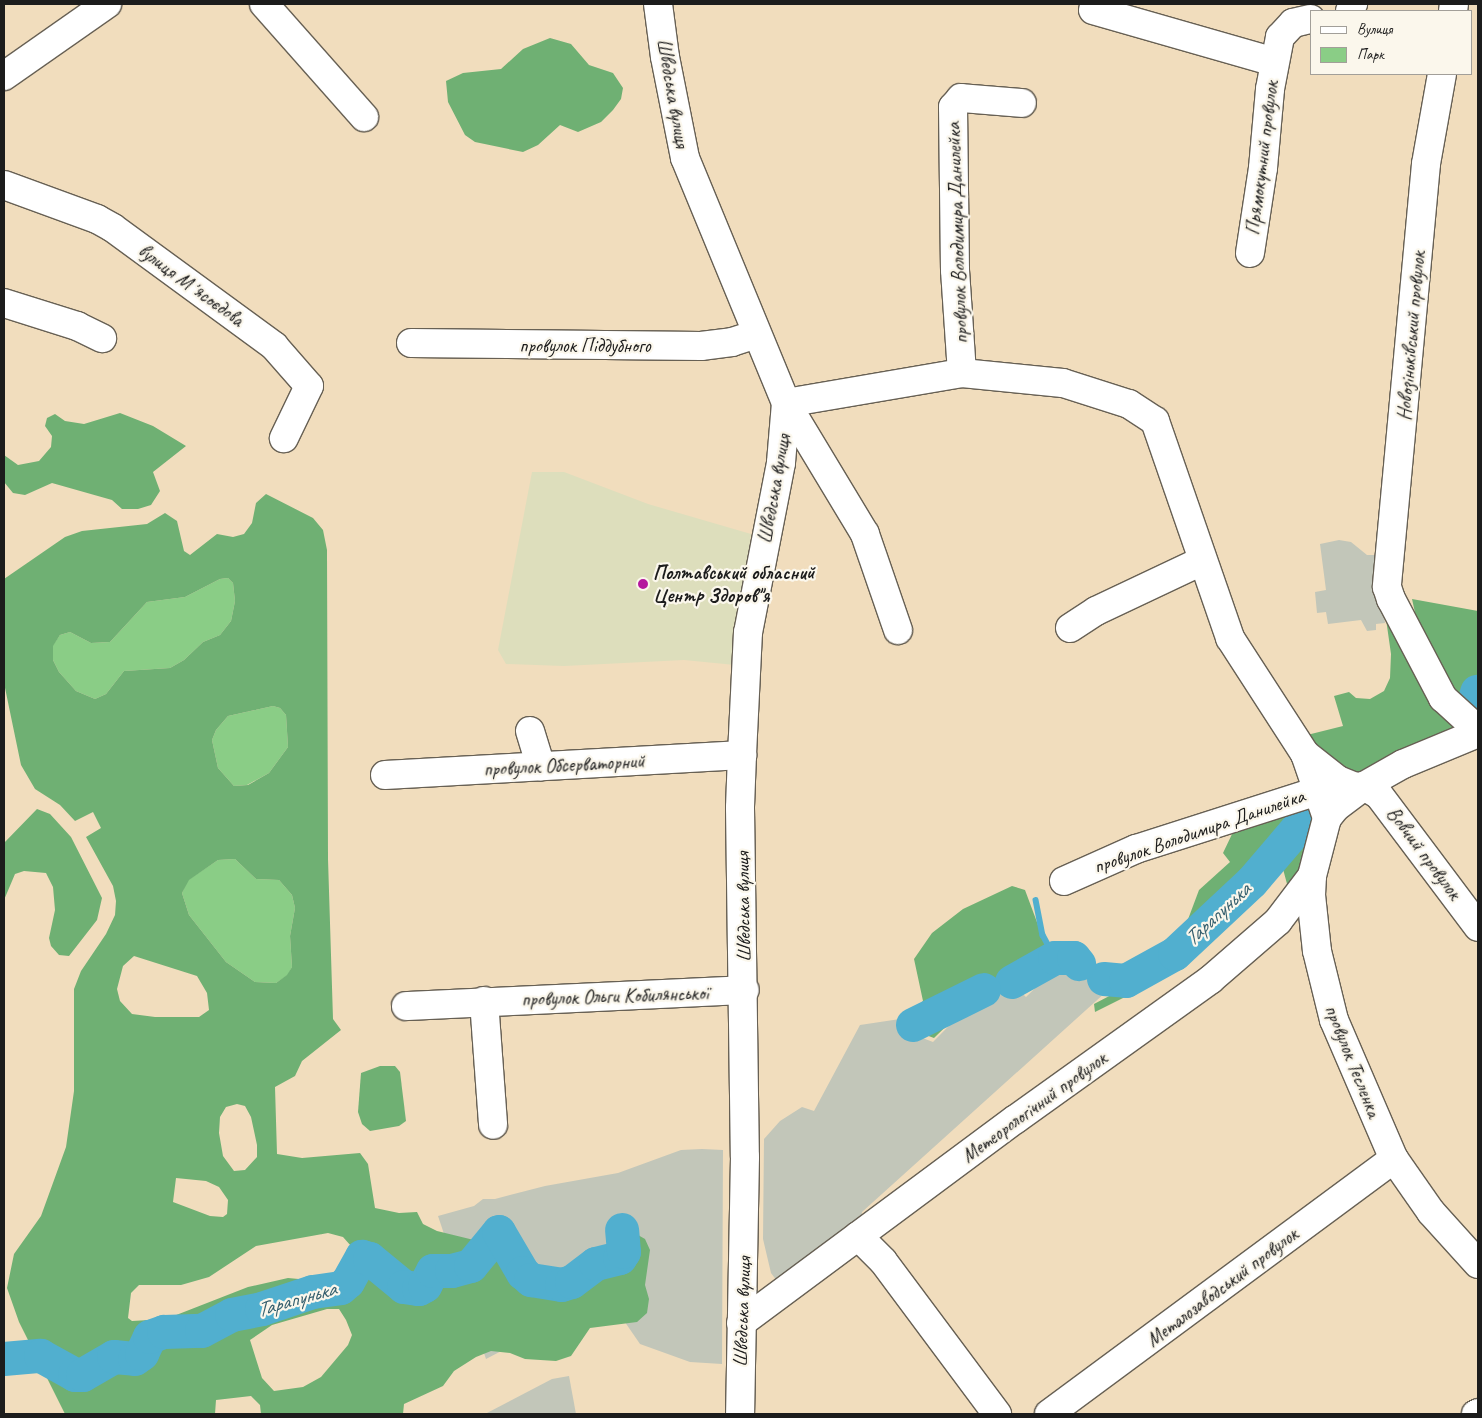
<!DOCTYPE html>
<meta charset="utf-8">
<style>
body{margin:0}
#map{position:relative;width:1482px;height:1418px;overflow:hidden;background:#f1ddbd;font-family:Caveat,sans-serif}
div>[style]{position:absolute}
.built>*{inset:0;background:#dddebc}
.industrial>*{inset:0;background:#c2c6b9}
.green>*{inset:0;background:#8acd86}
.forest>*{inset:0;background:#6fb073}
.stream>*{height:5.5px;margin:-2.75px;padding:0 2.75px;transform-origin:2.75px;border-radius:2.75px;background:#51afcf}
.river>*{height:34px;margin:-17px;padding:0 17px;transform-origin:17px;border-radius:17px;background:#51afcf}
.roads{filter:drop-shadow(1px 0 #676054) drop-shadow(-1px 0 #676054) drop-shadow(0 1px #676054) drop-shadow(0 -1px #676054)}
.minor>*{height:28px;margin:-14px;padding:0 14px;transform-origin:14px;border-radius:14px;background:#fff}
.dots>*{width:14px;height:14px;translate:-50% -50%;box-sizing:border-box;border:2px solid #fbf7ec;border-radius:50%}
span{translate:-50% -50%;white-space:nowrap;text-align:center;line-height:1.15;-webkit-text-stroke:4.5px #fbf7ec;paint-order:stroke}
.street-label{font-size:20px;color:#1c1c1c}
.poi-label{font-size:20px;color:#1c1c1c;font-weight:700}
.left{translate:0 -50%;text-align:left}
.water-label{font-size:21px;color:#345e6d;font-style:italic}
.frame{position:absolute;inset:0;border:5px solid #1c1c1c;pointer-events:none}
.legend{position:absolute;left:1310px;top:10px;width:162px;height:65px;box-sizing:border-box;background:#fbf7ec;border:1px solid #a29f99;margin:0;padding:6px 9px;list-style:none;font-size:15px;color:#1c1c1c}
.legend li{display:flex;align-items:center;gap:10px;height:25px}
.legend b{width:25px;border:1px solid #a29f99}
</style>
<div id="map">
<div class="built">
<div style="clip-path:polygon(532px 472px,564px 472px,648px 504px,751px 534px,735px 665px,684px 660px,564px 666px,506px 664px,498px 650px)"></div>
</div>
<div class="industrial">
<div style="clip-path:polygon(1339px 540px,1351px 542px,1367px 555px,1377px 555px,1385px 623px,1376px 624px,1376px 630px,1367px 631px,1361px 620px,1328px 624px,1326px 612px,1317px 613px,1315px 592px,1326px 590px,1320px 544px)"></div>
<div style="clip-path:polygon(1089px 956px,1107px 974px,1101px 981px,1106px 992px,862px 1212px,861px 1221px,825px 1250px,811px 1254px,777px 1281px,771px 1273px,763px 1239px,764px 1139px,780px 1121px,802px 1107px,814px 1111px,860px 1025px,900px 1019px,912px 1034px,933px 1042px,1001px 973px,1026px 997px,1066px 958px,1077px 968px)"></div>
<div style="clip-path:polygon(702px 1149px,723px 1150px,722px 1364px,690px 1362px,640px 1344px,618px 1312px,515px 1344px,486px 1359px,438px 1216px,474px 1206px,483px 1199px,495px 1199px,545px 1186px,618px 1173px,681px 1150px)"></div>
<div style="clip-path:polygon(569px 1376px,576px 1414px,485px 1414px,552px 1379px)"></div>
</div>
<div class="green">
<div style="clip-path:polygon(228px 578px,233px 583px,235px 601px,231px 621px,220px 635px,203px 642px,184px 660px,170px 668px,124px 671px,106px 694px,95px 699px,76px 691px,59px 672px,53px 660px,53px 645px,60px 635px,70px 632px,91px 643px,110px 642px,147px 602px,185px 597px,220px 579px)"></div>
<div style="clip-path:polygon(273px 706px,280px 708px,286px 715px,288px 747px,269px 773px,247px 785px,234px 786px,218px 768px,212px 740px,216px 730px,228px 716px)"></div>
<div style="clip-path:polygon(235px 859px,256px 879px,279px 880px,292px 895px,295px 908px,290px 936px,292px 967px,288px 975px,276px 983px,255px 982px,226px 962px,189px 915px,182px 893px,188px 880px,218px 860px)"></div>
</div>
<div class="forest">
<div style="clip-path:polygon(550px 38px,571px 44px,589px 65px,613px 73px,623px 88px,621px 99px,613px 110px,601px 122px,578px 132px,560px 125px,538px 145px,523px 152px,475px 142px,465px 135px,448px 102px,446px 81px,463px 73px,501px 69px,523px 49px)"></div>
<div style="clip-path:polygon(120px 413px,153px 426px,186px 446px,153px 472px,160px 491px,151px 505px,138px 509px,122px 509px,112px 500px,52px 483px,25px 495px,13px 493px,4px 482px,4px 455px,18px 465px,39px 461px,51px 447px,52px 436px,45px 426px,47px 418px,55px 414px,65px 421px,84px 424px)"></div>
<div style="clip-path:polygon(evenodd,266px 494px,313px 518px,323px 530px,327px 550px,328px 859px,333px 1019px,341px 1030px,302px 1061px,295px 1076px,275px 1087px,277px 1154px,302px 1158px,360px 1153px,368px 1164px,375px 1208px,399px 1213px,417px 1212px,423px 1224px,437px 1231px,478px 1241px,500px 1259px,525px 1286px,551px 1296px,566px 1297px,594px 1283px,627px 1258px,631px 1244px,638px 1235px,645px 1239px,650px 1250px,645px 1285px,649px 1299px,647px 1313px,637px 1322px,590px 1328px,571px 1356px,556px 1361px,525px 1359px,510px 1353px,491px 1351px,476px 1357px,454px 1371px,443px 1386px,404px 1404px,403px 1414px,261px 1414px,260px 1405px,251px 1396px,216px 1400px,215px 1414px,65px 1414px,19px 1322px,7px 1288px,14px 1254px,41px 1216px,66px 1147px,74px 1091px,74px 989px,81px 971px,106px 934px,115px 915px,116px 901px,113px 886px,86px 837px,101px 828px,93px 812px,75px 821px,60px 805px,35px 789px,21px 765px,4px 683px,4px 579px,65px 537px,82px 531px,147px 524px,165px 513px,177px 521px,184px 551px,190px 555px,217px 534px,233px 537px,244px 534px,252px 523px,256px 503px,266px 494px,228px 578px,233px 583px,235px 601px,231px 621px,220px 635px,203px 642px,184px 660px,170px 668px,124px 671px,106px 694px,95px 699px,76px 691px,59px 672px,53px 660px,53px 646px,60px 635px,70px 632px,91px 643px,110px 642px,147px 602px,185px 597px,220px 579px,228px 578px,266px 494px,273px 706px,280px 708px,286px 715px,288px 747px,269px 773px,248px 785px,234px 786px,218px 768px,212px 740px,216px 730px,228px 716px,273px 706px,266px 494px,235px 859px,256px 879px,279px 880px,292px 895px,295px 908px,290px 936px,292px 967px,287px 975px,276px 983px,255px 982px,226px 962px,189px 915px,182px 893px,189px 880px,218px 860px,235px 859px,266px 494px,134px 956px,197px 976px,207px 993px,209px 1010px,199px 1017px,155px 1017px,132px 1014px,120px 1001px,117px 989px,123px 966px,134px 956px,266px 494px,237px 1104px,245px 1106px,251px 1117px,257px 1145px,257px 1157px,245px 1170px,234px 1171px,223px 1156px,219px 1133px,220px 1117px,226px 1107px,237px 1104px,266px 494px,176px 1178px,206px 1181px,219px 1187px,228px 1200px,227px 1214px,223px 1217px,210px 1216px,173px 1202px,176px 1178px,266px 494px,328px 1233px,343px 1237px,351px 1246px,351px 1257px,346px 1267px,329px 1278px,320px 1281px,288px 1278px,248px 1287px,166px 1319px,132px 1321px,128px 1318px,131px 1293px,139px 1285px,181px 1285px,209px 1277px,256px 1246px,328px 1233px,266px 494px,327px 1309px,339px 1309px,346px 1320px,352px 1335px,348px 1345px,321px 1377px,303px 1387px,274px 1391px,262px 1378px,250px 1340px,272px 1325px,327px 1309px)"></div>
<div style="clip-path:polygon(1412px 599px,1478px 611px,1478px 715px,1454px 695px,1418px 626px)"></div>
<div style="clip-path:polygon(1384px 605px,1463px 735px,1344px 778px,1307px 735px,1343px 726px,1334px 696px,1349px 692px,1356px 698px,1370px 699px,1384px 691px,1390px 678px,1391px 654px)"></div>
<div style="clip-path:polygon(1309px 804px,1316px 830px,1290px 895px,1283px 869px,1261px 881px,1199px 942px,1147px 986px,1095px 1012px,1094px 1004px,1115px 993px,1123px 976px,1171px 946px,1184px 930px,1199px 890px,1230px 862px,1223px 853px,1234px 830px)"></div>
<div style="clip-path:polygon(37px 809px,50px 814px,71px 837px,102px 898px,97px 920px,69px 956px,59px 955px,51px 946px,49px 938px,55px 910px,53px 887px,46px 873px,24px 871px,15px 874px,4px 900px,4px 843px)"></div>
<div style="clip-path:polygon(1012px 886px,1025px 890px,1047px 949px,1060px 952px,1061px 960px,1032px 980px,1020px 983px,1002px 972px,934px 1038px,915px 1031px,909px 1023px,910px 1014px,923px 1001px,914px 959px,932px 933px,963px 909px)"></div>
<div style="clip-path:polygon(380px 1066px,395px 1066px,400px 1072px,406px 1121px,399px 1126px,370px 1131px,362px 1124px,358px 1112px,361px 1073px)"></div>
</div>
<div class="stream">
<div style="left:1036px;top:900px;width:36px;rotate:79deg"></div>
<div style="left:1043px;top:935px;width:26px;rotate:62deg"></div>
</div>
<div class="river">
<div style="left:1471px;top:715px;width:24px;rotate:-75deg"></div>
<div style="left:1104px;top:979px;width:22px;rotate:5deg"></div>
<div style="left:1126px;top:981px;width:56px;rotate:-28.9deg"></div>
<div style="left:1175px;top:954px;width:105px;rotate:-43.1deg"></div>
<div style="left:1252px;top:882px;width:89px;rotate:-49.5deg"></div>
<div style="left:1012px;top:982px;width:49px;rotate:-29.2deg"></div>
<div style="left:1055px;top:958px;width:19px"></div>
<div style="left:1074px;top:958px;width:8px;rotate:50deg"></div>
<div style="left:913px;top:1025px;width:79px;rotate:-26.2deg"></div>
<div style="left:4px;top:1359px;width:37px;rotate:-5deg"></div>
<div style="left:41px;top:1356px;width:39px;rotate:29deg"></div>
<div style="left:75px;top:1375px;width:8px"></div>
<div style="left:83px;top:1375px;width:36px;rotate:-30deg"></div>
<div style="left:114px;top:1357px;width:21px;rotate:5deg"></div>
<div style="left:135px;top:1359px;width:9px;rotate:-36deg"></div>
<div style="left:142px;top:1354px;width:19px;rotate:-65deg"></div>
<div style="left:150px;top:1337px;width:15px;rotate:-20deg"></div>
<div style="left:164px;top:1332px;width:38px;rotate:-2deg"></div>
<div style="left:202px;top:1331px;width:34px;rotate:-28deg"></div>
<div style="left:232px;top:1315px;width:31px;rotate:-11deg"></div>
<div style="left:262px;top:1309px;width:54px;rotate:-18.4deg"></div>
<div style="left:313px;top:1292px;width:28px;rotate:-8deg"></div>
<div style="left:341px;top:1288px;width:9px;rotate:-41deg"></div>
<div style="left:348px;top:1282px;width:29px;rotate:-61deg"></div>
<div style="left:362px;top:1257px;width:8px;rotate:14deg"></div>
<div style="left:370px;top:1259px;width:44px;rotate:39.5deg"></div>
<div style="left:404px;top:1287px;width:15px;rotate:8deg"></div>
<div style="left:419px;top:1289px;width:7px;rotate:-27deg"></div>
<div style="left:425px;top:1286px;width:17px;rotate:-62deg"></div>
<div style="left:433px;top:1271px;width:19px"></div>
<div style="left:452px;top:1271px;width:20px;rotate:-15deg"></div>
<div style="left:471px;top:1266px;width:44px;rotate:-50.5deg"></div>
<div style="left:499px;top:1232px;width:48px;rotate:59.7deg"></div>
<div style="left:523px;top:1273px;width:11px;rotate:41deg"></div>
<div style="left:531px;top:1280px;width:31px;rotate:9deg"></div>
<div style="left:562px;top:1285px;width:10px;rotate:-17deg"></div>
<div style="left:572px;top:1282px;width:30px;rotate:-37deg"></div>
<div style="left:596px;top:1264px;width:25px;rotate:-14deg"></div>
<div style="left:620px;top:1258px;width:7px;rotate:-56deg"></div>
<div style="left:624px;top:1252px;width:22px;rotate:-95deg"></div>
</div>
<div class="roads">
<div class="minor">
<div style="left:264px;top:4px;width:151px;rotate:48.5deg"></div>
<div style="left:658px;top:4px;width:53px;rotate:82.5deg"></div>
<div style="left:665px;top:57px;width:103px;rotate:78.8deg"></div>
<div style="left:685px;top:158px;width:265px;rotate:67.6deg"></div>
<div style="left:786px;top:403px;width:60px;rotate:94.8deg"></div>
<div style="left:781px;top:463px;width:172px;rotate:101deg"></div>
<div style="left:748px;top:632px;width:123px;rotate:92.8deg"></div>
<div style="left:742px;top:755px;width:53px;rotate:92.2deg"></div>
<div style="left:740px;top:808px;width:349px;rotate:89.2deg"></div>
<div style="left:745px;top:1157px;width:257px;rotate:91.1deg"></div>
<div style="left:1093px;top:10px;width:188px;rotate:16deg"></div>
<div style="left:1350px;top:11px;width:8px;rotate:-67deg"></div>
<div style="left:1453px;top:11px;width:7px;rotate:-82deg"></div>
<div style="left:1442px;top:74px;width:91px;rotate:100.1deg"></div>
<div style="left:1426px;top:164px;width:425px;rotate:95.3deg"></div>
<div style="left:1387px;top:587px;width:13px;rotate:72deg"></div>
<div style="left:1391px;top:599px;width:112px;rotate:62.3deg"></div>
<div style="left:1443px;top:698px;width:47px;rotate:42.4deg"></div>
<div style="left:4px;top:76px;width:126px;rotate:-35deg"></div>
<div style="left:4px;top:185px;width:99px;rotate:20.1deg"></div>
<div style="left:97px;top:219px;width:18px;rotate:29deg"></div>
<div style="left:113px;top:228px;width:200px;rotate:36.2deg"></div>
<div style="left:274px;top:346px;width:53px;rotate:48.8deg"></div>
<div style="left:309px;top:386px;width:58px;rotate:115.7deg"></div>
<div style="left:1250px;top:253px;width:86px;rotate:-81.3deg"></div>
<div style="left:1263px;top:168px;width:79px;rotate:-84.9deg"></div>
<div style="left:1270px;top:89px;width:53px;rotate:-79.1deg"></div>
<div style="left:1280px;top:37px;width:19px;rotate:-47deg"></div>
<div style="left:1293px;top:23px;width:18px;rotate:-13deg"></div>
<div style="left:4px;top:303px;width:77px;rotate:17.5deg"></div>
<div style="left:77px;top:326px;width:28px;rotate:26deg"></div>
<div style="left:411px;top:343px;width:290px;rotate:0.6deg"></div>
<div style="left:701px;top:346px;width:31px;rotate:-7deg"></div>
<div style="left:732px;top:342px;width:26px;rotate:-18deg"></div>
<div style="left:962px;top:373px;width:103px;rotate:-93.9deg"></div>
<div style="left:955px;top:270px;width:163px;rotate:-90.7deg"></div>
<div style="left:953px;top:107px;width:12px;rotate:-48deg"></div>
<div style="left:961px;top:98px;width:61px;rotate:4.7deg"></div>
<div style="left:1070px;top:628px;width:31px;rotate:-33deg"></div>
<div style="left:1096px;top:611px;width:117px;rotate:-25.3deg"></div>
<div style="left:898px;top:630px;width:102px;rotate:-109deg"></div>
<div style="left:865px;top:534px;width:153px;rotate:-121.1deg"></div>
<div style="left:786px;top:403px;width:179px;rotate:-9.7deg"></div>
<div style="left:962px;top:373px;width:101px;rotate:5.7deg"></div>
<div style="left:1063px;top:383px;width:69px;rotate:17.7deg"></div>
<div style="left:1129px;top:404px;width:31px;rotate:33deg"></div>
<div style="left:1155px;top:421px;width:230px;rotate:70.9deg"></div>
<div style="left:1230px;top:638px;width:138px;rotate:57.1deg"></div>
<div style="left:1305px;top:754px;width:68px;rotate:71deg"></div>
<div style="left:530px;top:731px;width:37px;rotate:73deg"></div>
<div style="left:1478px;top:733px;width:81px;rotate:157.5deg"></div>
<div style="left:1403px;top:764px;width:45px;rotate:150.6deg"></div>
<div style="left:1364px;top:786px;width:35px;rotate:143deg"></div>
<div style="left:1336px;top:807px;width:14px;rotate:129deg"></div>
<div style="left:1327px;top:818px;width:60px;rotate:104.5deg"></div>
<div style="left:1312px;top:876px;width:19px;rotate:93deg"></div>
<div style="left:1311px;top:895px;width:56px;rotate:83.9deg"></div>
<div style="left:1317px;top:951px;width:71px;rotate:76.2deg"></div>
<div style="left:1334px;top:1020px;width:151px;rotate:66.7deg"></div>
<div style="left:1394px;top:1159px;width:65px;rotate:55.1deg"></div>
<div style="left:1431px;top:1212px;width:70px;rotate:47.9deg"></div>
<div style="left:1305px;top:754px;width:42px;rotate:38.2deg"></div>
<div style="left:1338px;top:780px;width:18px;rotate:22deg"></div>
<div style="left:1355px;top:787px;width:9px;rotate:-6deg"></div>
<div style="left:1364px;top:786px;width:17px;rotate:31deg"></div>
<div style="left:1379px;top:795px;width:165px;rotate:53.1deg"></div>
<div style="left:385px;top:775px;width:358px;rotate:-3.2deg"></div>
<div style="left:1064px;top:881px;width:79px;rotate:-24deg"></div>
<div style="left:1136px;top:849px;width:191px;rotate:-17.7deg"></div>
<div style="left:484px;top:1001px;width:124px;rotate:85.8deg"></div>
<div style="left:406px;top:1006px;width:339px;rotate:-2.7deg"></div>
<div style="left:858px;top:1236px;width:35px;rotate:45deg"></div>
<div style="left:883px;top:1261px;width:191px;rotate:53.3deg"></div>
<div style="left:741px;top:1323px;width:342px;rotate:-36.6deg"></div>
<div style="left:1016px;top:1119px;width:239px;rotate:-35.6deg"></div>
<div style="left:1210px;top:980px;width:90px;rotate:-40.9deg"></div>
<div style="left:1278px;top:921px;width:56px;rotate:-52.9deg"></div>
<div style="left:1049px;top:1414px;width:429px;rotate:-36.5deg"></div>
<div style="left:1476px;top:1414px;width:2px;rotate:-27deg"></div>
</div>
</div>
<div class="dots">
<div style="left:643px;top:584px;background:#b5179e"></div>
</div>
<div class="street-label">
<span style="left:673px;top:93px;rotate:80deg">Шведська вулиця</span>
<span style="left:1262px;top:158px;rotate:-83deg">Прямокутний провулок</span>
<span style="left:957px;top:233px;rotate:-92deg">провулок Володимира Данилейка</span>
<span style="left:191px;top:285px;rotate:36deg">вулиця Мʼясоєдова</span>
<span style="left:1411px;top:336px;rotate:-85deg">Новозіньківський провулок</span>
<span style="left:585px;top:345px">провулок Піддубного</span>
<span style="left:774px;top:489px;rotate:-80deg">Шведська вулиця</span>
<span style="left:564px;top:765px;rotate:-3deg">провулок Обсерваторний</span>
<span style="left:1199px;top:831px;rotate:-19deg">провулок Володимира Данилейка</span>
<span style="left:1424px;top:853px;rotate:53deg">Вовчий провулок</span>
<span style="left:743px;top:907px;rotate:-91deg">Шведська вулиця</span>
<span style="left:615px;top:996px;rotate:-2deg">провулок Ольги Кобилянської</span>
<span style="left:1353px;top:1061px;rotate:68deg">провулок Тесленка</span>
<span style="left:1034px;top:1107px;rotate:-36deg">Метеорологічний провулок</span>
<span style="left:1222px;top:1287px;rotate:-37deg">Металозаводський провулок</span>
<span style="left:742px;top:1312px;rotate:-88deg">Шведська вулиця</span>
</div>
<div class="poi-label">
<span class="left" style="left:653px;top:584px">Полтавський обласний<br>Центр Здоров"я</span>
</div>
<div class="water-label">
<span style="left:1217px;top:914px;rotate:-43deg">Тарапунька</span>
<span style="left:296px;top:1299px;rotate:-16deg">Тарапунька</span>
</div>
<div class="frame"></div>
<ul class="legend">
<li><b style="height:6px;background:#fff"></b>Вулиця</li>
<li><b style="height:14px;background:#8acd86"></b>Парк</li>
</ul>
</div>
